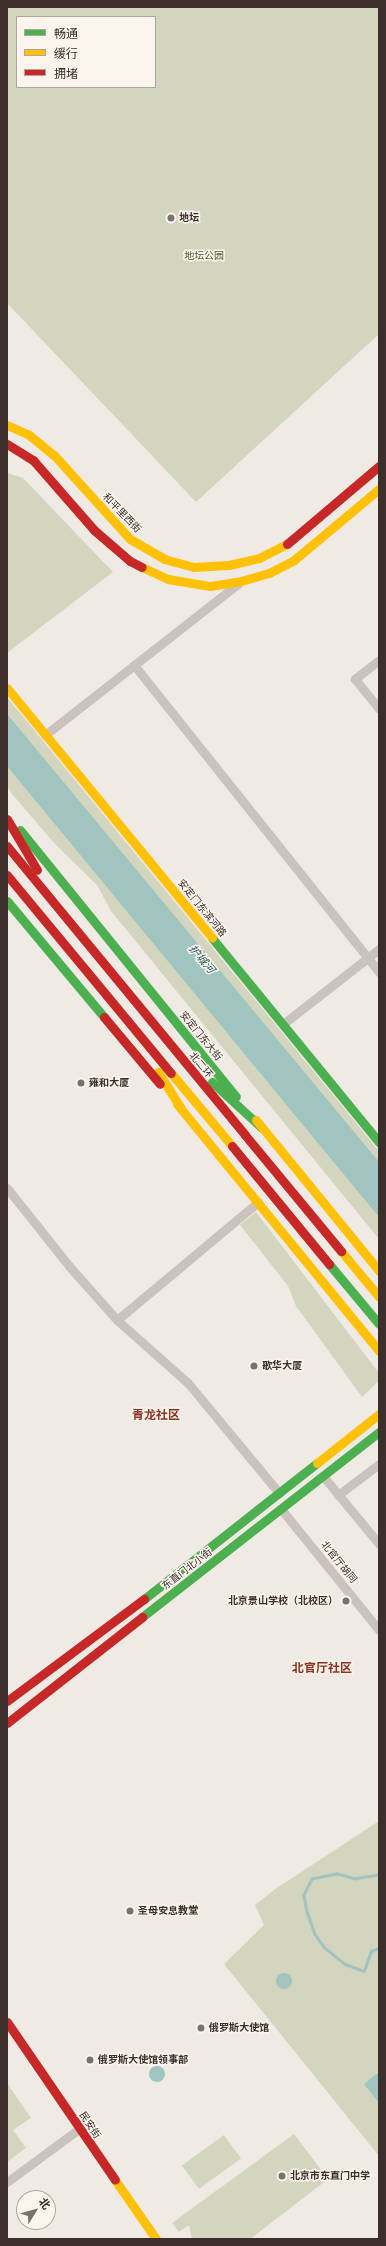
<!DOCTYPE html>
<meta charset="utf-8">
<style>
body{margin:0}
#map{position:relative;width:386px;height:2246px;overflow:hidden;background:#f0eae4;font-family:Quicksand,"Noto Sans SC",sans-serif}
div>[style]{position:absolute}
.green>*{inset:0;background:#d3d5be;transform-origin:0 0}
.water>*{inset:0;background:#a0c4c0}
.round{border-radius:50%}
.stream>*{height:2.5px;margin:-1.25px;padding:0 1.25px;transform-origin:1.25px;border-radius:1.25px;background:#a0c4c0}
.street>*{height:9px;margin:-4.5px;padding:0 4.5px;transform-origin:4.5px;border-radius:4.5px;background:#c9c2bd}
.fast>*{height:9px;margin:-4.5px;padding:0 4.5px;transform-origin:4.5px;border-radius:4.5px;background:#4caf50}
.slow>*{height:9px;margin:-4.5px;padding:0 4.5px;transform-origin:4.5px;border-radius:4.5px;background:#ffc107}
.jam>*{height:9px;margin:-4.5px;padding:0 4.5px;transform-origin:4.5px;border-radius:4.5px;background:#c62828}
.fast-bridge>*{height:9px;margin:-4.5px;padding:0 4.5px;transform-origin:4.5px;border-radius:4.5px;background:#4caf50}
.slow-bridge>*{height:9px;margin:-4.5px;padding:0 4.5px;transform-origin:4.5px;border-radius:4.5px;background:#ffc107}
.jam-bridge>*{height:9px;margin:-4.5px;padding:0 4.5px;transform-origin:4.5px;border-radius:4.5px;background:#c62828}
.dots>*{width:11px;height:11px;translate:-50% -50%;box-sizing:border-box;border:2px solid #fbf4ed;border-radius:50%}
span{translate:-50% -50%;white-space:nowrap;text-align:center;line-height:1.15;-webkit-text-stroke:3px #fbf4ed;paint-order:stroke}
.poi-label{font-size:10px;color:#3b2e2b;font-weight:700}
.left{translate:0 -50%;text-align:left}
.right{translate:-100% -50%;text-align:right}
.park-label{font-size:10px;color:#4d5a2d}
.street-label{font-size:10px;color:#3b2e2b}
.water-label{font-size:11px;color:#1e5e5d;font-style:italic}
.quarter-label{font-size:12px;color:#8d3120;font-weight:700}
.frame{position:absolute;inset:0;border:8px solid #3b2e2b;pointer-events:none}
.legend{position:absolute;left:16px;top:16px;width:140px;height:72px;box-sizing:border-box;background:#fbf4ed;border:1px solid #aea59f;margin:0;padding:5px 7px;list-style:none;font-size:12px;color:#3b2e2b}
.legend li{display:flex;align-items:center;gap:8px;height:20px}
.legend b{width:20px;border:1px solid #aea59f}
.north{position:absolute;left:16px;top:2190px;width:40px;height:40px;box-sizing:border-box;background:#fbf4ed;border:1px solid #aea59f;border-radius:50%;rotate:53deg;font-size:11px;font-weight:700;line-height:16px;text-align:center;color:#3b2e2b}
.north::after{content:'';display:block;margin:auto;width:14px;height:18px;background:#7a706c;clip-path:polygon(50% 0,100% 100%,50% 72%,0 100%)}
</style>
<div id="map">
<div class="green">
<div style="clip-path:polygon(evenodd,7px 7px,379px 7px,379px 334px,196px 502px,7px 303px,7px 7px,17px 17px,155px 17px,155px 87px,17px 87px,17px 17px)"></div>
<div style="clip-path:polygon(7px 473px,23px 478px,113px 572px,7px 653px)"></div>
<div style="clip-path:polygon(7px 697px,379px 1151px,379px 1239px,111px 911px,97px 885px,55px 844px,12px 794px,7px 786px)"></div>
<div style="clip-path:polygon(256px 1212px,379px 1373px,379px 1381px,362px 1397px,296px 1306px,288px 1286px,240px 1225px)"></div>
<div style="clip-path:polygon(379px 1821px,379px 2156px,224px 1964px,264px 1925px,255px 1905px,274px 1890px)"></div>
<div style="clip-path:polygon(7px 2083px,31px 2118px,13px 2130px,26px 2148px,7px 2162px)"></div>
<div style="clip-path:polygon(294px 2134px,328px 2179px,250px 2239px,192px 2239px,189px 2225px,179px 2232px,172px 2223px)"></div>
<div style="left:224px;top:2135px;width:29px;height:52px;rotate:54deg"></div>
</div>
<div class="water">
<div style="clip-path:polygon(7px 714px,379px 1162px,379px 1217px,7px 766px)"></div>
<div class="round" style="left:276px;top:1973px;width:16px;height:16px"></div>
<div class="round" style="left:149px;top:2066px;width:16px;height:16px"></div>
<div style="clip-path:polygon(379px 2072px,379px 2103px,364px 2084px)"></div>
</div>
<div class="stream">
<div style="left:379px;top:1875px;width:24px;rotate:171deg"></div>
<div style="left:355px;top:1879px;width:19px;rotate:-164deg"></div>
<div style="left:337px;top:1874px;width:25px;rotate:169deg"></div>
<div style="left:312px;top:1879px;width:18px;rotate:117deg"></div>
<div style="left:304px;top:1895px;width:17px;rotate:80deg"></div>
<div style="left:307px;top:1912px;width:23px;rotate:70deg"></div>
<div style="left:315px;top:1934px;width:16px;rotate:55deg"></div>
<div style="left:324px;top:1947px;width:27px;rotate:39deg"></div>
<div style="left:345px;top:1964px;width:20px;rotate:20deg"></div>
<div style="left:364px;top:1971px;width:21px;rotate:-71deg"></div>
<div style="left:371px;top:1951px;width:9px;rotate:-21deg"></div>
</div>
<div class="street">
<div style="left:379px;top:660px;width:31px;rotate:142deg"></div>
<div style="left:355px;top:679px;width:38px;rotate:51deg"></div>
<div style="left:134px;top:665px;width:393px;rotate:51.4deg"></div>
<div style="left:45px;top:735px;width:246px;rotate:-38.1deg"></div>
<div style="left:283px;top:1024px;width:122px;rotate:-38deg"></div>
<div style="left:7px;top:1188px;width:100px;rotate:51.5deg"></div>
<div style="left:69px;top:1266px;width:72px;rotate:48.4deg"></div>
<div style="left:117px;top:1320px;width:95px;rotate:41.6deg"></div>
<div style="left:188px;top:1383px;width:143px;rotate:50.4deg"></div>
<div style="left:117px;top:1320px;width:184px;rotate:-39.9deg"></div>
<div style="left:323px;top:1476px;width:88px;rotate:50.5deg"></div>
<div style="left:338px;top:1495px;width:51px;rotate:-37.1deg"></div>
<div style="left:281px;top:1509px;width:156px;rotate:51deg"></div>
<div style="left:7px;top:2182px;width:89px;rotate:-36.4deg"></div>
</div>
<div class="fast">
<div style="left:20px;top:830px;width:343px;rotate:51deg"></div>
<div style="left:7px;top:901px;width:151px;rotate:50.1deg"></div>
<div style="left:212px;top:938px;width:264px;rotate:50.7deg"></div>
<div style="left:212px;top:1082px;width:67px;rotate:42.6deg"></div>
<div style="left:144px;top:1599px;width:220px;rotate:-38.2deg"></div>
<div style="left:142px;top:1617px;width:301px;rotate:-38deg"></div>
</div>
<div class="slow">
<div style="left:7px;top:425px;width:24px;rotate:24deg"></div>
<div style="left:29px;top:435px;width:32px;rotate:39deg"></div>
<div style="left:54px;top:455px;width:113px;rotate:47.9deg"></div>
<div style="left:130px;top:539px;width:39px;rotate:30deg"></div>
<div style="left:164px;top:559px;width:30px;rotate:15deg"></div>
<div style="left:193px;top:567px;width:36px;rotate:-3deg"></div>
<div style="left:229px;top:565px;width:31px;rotate:-13deg"></div>
<div style="left:259px;top:558px;width:31px;rotate:-27deg"></div>
<div style="left:142px;top:567px;width:29px;rotate:25deg"></div>
<div style="left:168px;top:579px;width:43px;rotate:9.5deg"></div>
<div style="left:210px;top:586px;width:31px;rotate:-9deg"></div>
<div style="left:241px;top:581px;width:29px;rotate:-16deg"></div>
<div style="left:269px;top:573px;width:28px;rotate:-27deg"></div>
<div style="left:294px;top:560px;width:111px;rotate:-39.9deg"></div>
<div style="left:7px;top:688px;width:323px;rotate:50.6deg"></div>
<div style="left:158px;top:1072px;width:45px;rotate:57.7deg"></div>
<div style="left:171px;top:1073px;width:95px;rotate:50.1deg"></div>
<div style="left:177px;top:1104px;width:319px;rotate:50.7deg"></div>
<div style="left:256px;top:1120px;width:195px;rotate:50.8deg"></div>
<div style="left:317px;top:1463px;width:79px;rotate:-38.3deg"></div>
<div style="left:115px;top:2180px;width:72px;rotate:55.2deg"></div>
</div>
<div class="jam">
<div style="left:7px;top:444px;width:31px;rotate:32deg"></div>
<div style="left:33px;top:460px;width:93px;rotate:48.9deg"></div>
<div style="left:94px;top:530px;width:48px;rotate:40.7deg"></div>
<div style="left:130px;top:561px;width:13px;rotate:27deg"></div>
<div style="left:287px;top:544px;width:121px;rotate:-40.3deg"></div>
<div style="left:7px;top:819px;width:59px;rotate:59.5deg"></div>
<div style="left:7px;top:846px;width:374px;rotate:50.5deg"></div>
<div style="left:7px;top:875px;width:257px;rotate:50.4deg"></div>
<div style="left:104px;top:1017px;width:87px;rotate:50.1deg"></div>
<div style="left:7px;top:1701px;width:171px;rotate:-36.7deg"></div>
<div style="left:7px;top:1723px;width:172px;rotate:-38.1deg"></div>
<div style="left:7px;top:2022px;width:191px;rotate:55.6deg"></div>
</div>
<div class="fast-bridge">
<div style="left:329px;top:1264px;width:78px;rotate:50.2deg"></div>
</div>
<div class="slow-bridge">
<div style="left:341px;top:1251px;width:60px;rotate:50.4deg"></div>
</div>
<div class="jam-bridge">
<div style="left:245px;top:1135px;width:151px;rotate:50.4deg"></div>
<div style="left:232px;top:1146px;width:153px;rotate:50.6deg"></div>
</div>
<div class="dots">
<div style="left:171px;top:218px;background:#7a706c"></div>
<div style="left:81px;top:1083px;background:#7a706c"></div>
<div style="left:254px;top:1366px;background:#7a706c"></div>
<div style="left:346px;top:1601px;background:#7a706c"></div>
<div style="left:130px;top:1911px;background:#7a706c"></div>
<div style="left:201px;top:2028px;background:#7a706c"></div>
<div style="left:90px;top:2060px;background:#7a706c"></div>
<div style="left:282px;top:2176px;background:#7a706c"></div>
</div>
<div class="poi-label">
<span class="left" style="left:179px;top:218px">地坛</span>
<span class="left" style="left:89px;top:1083px">雍和大厦</span>
<span class="left" style="left:262px;top:1366px">歌华大厦</span>
<span class="right" style="left:338px;top:1601px">北京景山学校（北校区）</span>
<span class="left" style="left:138px;top:1911px">圣母安息教堂</span>
<span class="left" style="left:209px;top:2028px">俄罗斯大使馆</span>
<span class="left" style="left:98px;top:2060px">俄罗斯大使馆领事部</span>
<span class="left" style="left:290px;top:2176px">北京市东直门中学</span>
</div>
<div class="park-label">
<span style="left:204px;top:256px">地坛公园</span>
</div>
<div class="street-label">
<span style="left:122px;top:513px;rotate:46deg">和平里西街</span>
<span style="left:202px;top:908px;rotate:51deg">安定门东滨河路</span>
<span style="left:201px;top:1036px;rotate:51deg">安定门东大街</span>
<span style="left:201px;top:1065px;rotate:50deg">北二环</span>
<span style="left:339px;top:1562px;rotate:51deg">北官厅胡同</span>
<span style="left:187px;top:1569px;rotate:-38deg">东直门北小街</span>
<span style="left:90px;top:2125px;rotate:56deg">民安街</span>
</div>
<div class="water-label">
<span style="left:202px;top:959px;rotate:50deg">护城河</span>
</div>
<div class="quarter-label">
<span style="left:156px;top:1415px">青龙社区</span>
<span style="left:322px;top:1668px">北官厅社区</span>
</div>
<div class="frame"></div>
<ul class="legend">
<li><b style="height:5px;background:#4caf50"></b>畅通</li>
<li><b style="height:5px;background:#ffc107"></b>缓行</li>
<li><b style="height:5px;background:#c62828"></b>拥堵</li>
</ul>
<div class="north">北</div>
</div>
